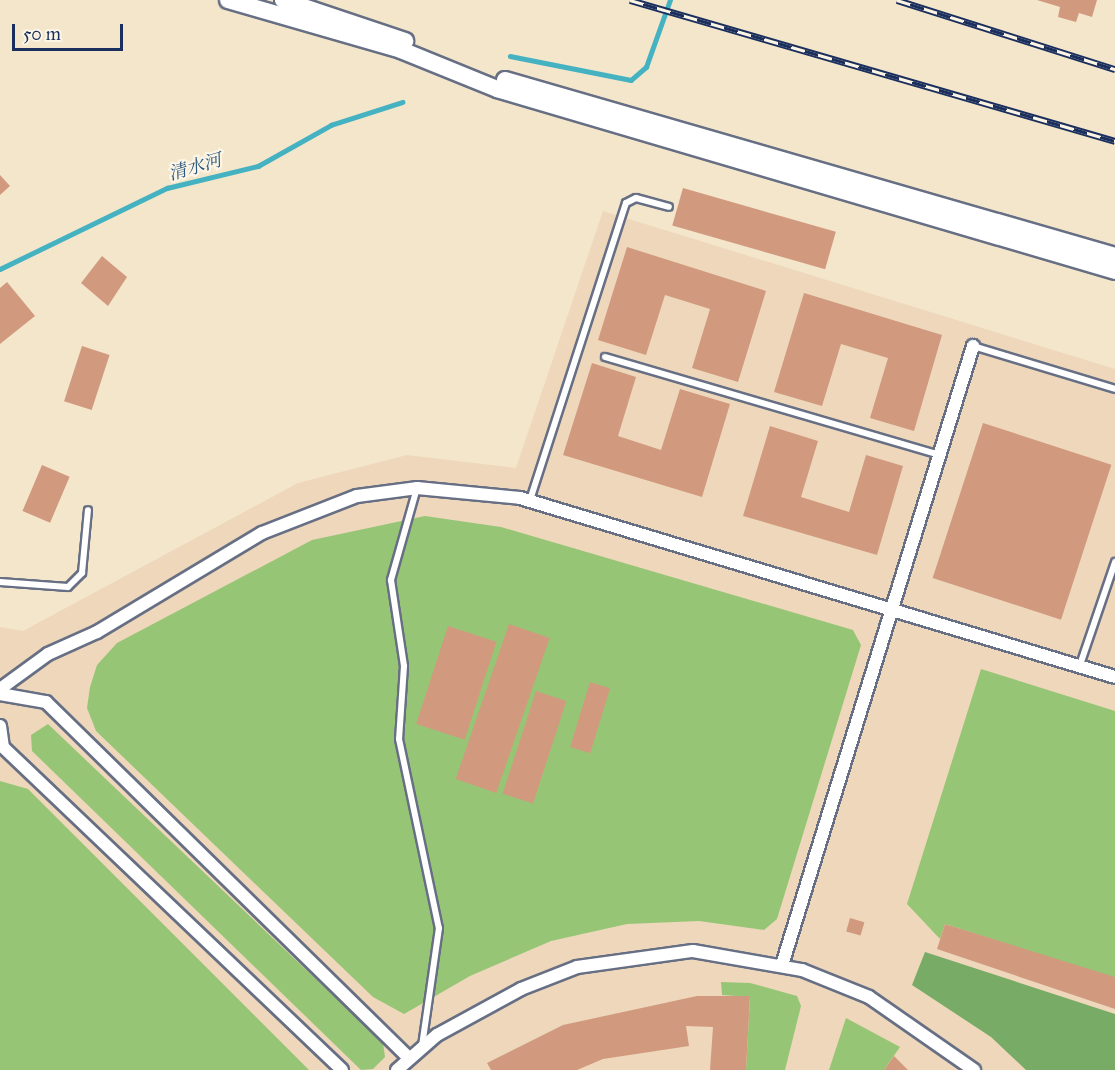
<!DOCTYPE html>
<meta charset="utf-8">
<style>
body{margin:0}
#map{position:relative;width:1115px;height:1070px;overflow:hidden;background:#f4e6cb;font-family:"IM FELL Great Primer","Noto Serif SC",serif}
div>[style]{position:absolute}
.built>*{inset:0;background:#eed7bb}
.green>*{inset:0;background:#96c675}
.forest>*{inset:0;background:#78ab66}
.stream>*{height:4.5px;margin:-2.25px;padding:0 2.25px;transform-origin:2.25px;border-radius:2.25px;background:#45b2c2}
.building>*{inset:0;background:#d19a7e;transform-origin:0 0}
.roads{filter:drop-shadow(2px 0 #676f84) drop-shadow(-2px 0 #676f84) drop-shadow(0 2px #676f84) drop-shadow(0 -2px #676f84)}
.lane>*{height:6px;margin:-3px;padding:0 3px;transform-origin:3px;border-radius:3px;background:#fff}
.street>*{height:12px;margin:-6px;padding:0 6px;transform-origin:6px;border-radius:6px;background:#fff}
.secondary>*{height:16px;margin:-8px;padding:0 8px;transform-origin:8px;border-radius:8px;background:#fff}
.rail>*{height:7px;margin-top:-3.5px;transform-origin:0;background:repeating-linear-gradient(90deg,#fcf5e5 0 14px,#1b2f5e 0 28px);box-sizing:border-box;border-block:2px solid #1b2f5e}
span{translate:-50% -50%;white-space:nowrap;text-align:center;line-height:1.15;-webkit-text-stroke:4.5px #fcf5e5;paint-order:stroke}
.water-label{font-size:18px;color:#28567c;font-style:italic}
.scale{position:absolute;left:12px;top:24px;width:111px;height:27px;box-sizing:border-box;border:3px solid #1b2f5e;border-top:0;padding-left:8px;font-size:18px;line-height:21px;white-space:nowrap;color:#1b2f5e;-webkit-text-stroke:4px #fcf5e5;paint-order:stroke}
</style>
<div id="map">
<div class="built">
<div style="clip-path:polygon(603px 211px,1115px 369px,1115px 1070px,0 1070px,0 627px,23px 631px,298px 483px,407px 455px,516px 468px)"></div>
</div>
<div class="green">
<div style="clip-path:polygon(425px 516px,501px 527px,853px 630px,861px 645px,777px 919px,764px 930px,699px 921px,627px 924px,551px 941px,470px 976px,404px 1014px,373px 997px,96px 731px,87px 708px,90px 687px,97px 665px,117px 643px,312px 540px)"></div>
<div style="clip-path:polygon(981px 669px,1115px 711px,1115px 979px,945px 924px,940px 939px,907px 904px)"></div>
<div style="clip-path:polygon(48px 724px,383px 1043px,385px 1057px,373px 1069px,361px 1070px,32px 751px,31px 735px)"></div>
<div style="clip-path:polygon(0 781px,28px 789px,309px 1070px,0 1070px)"></div>
<div style="clip-path:polygon(721px 982px,750px 983px,797px 996px,801px 1006px,785px 1070px,746px 1070px,750px 997px,722px 995px)"></div>
<div style="clip-path:polygon(846px 1018px,900px 1047px,884px 1070px,829px 1070px)"></div>
</div>
<div class="forest">
<div style="clip-path:polygon(925px 952px,1115px 1014px,1115px 1070px,1026px 1070px,991px 1037px,912px 985px)"></div>
</div>
<div class="stream">
<div style="left:510px;top:56px;width:123px;rotate:11.2deg"></div>
<div style="left:631px;top:80px;width:20px;rotate:-41deg"></div>
<div style="left:646px;top:67px;width:71px;rotate:-70.3deg"></div>
<div style="left:0;top:269px;width:186px;rotate:-25.9deg"></div>
<div style="left:167px;top:188px;width:94px;rotate:-13.6deg"></div>
<div style="left:258px;top:166px;width:84px;rotate:-29.3deg"></div>
<div style="left:331px;top:125px;width:75px;rotate:-17.9deg"></div>
</div>
<div class="building">
<div style="clip-path:polygon(1037px 0,1097px 0,1092px 17px,1079px 13px,1076px 22px,1058px 17px,1060px 7px)"></div>
<div style="clip-path:polygon(0 175px,10px 186px,0 195px)"></div>
<div style="left:683px;top:188px;width:159px;height:39px;rotate:16deg"></div>
<div style="clip-path:polygon(627px 247px,766px 291px,738px 382px,692px 368px,710px 309px,665px 295px,646px 355px,598px 340px)"></div>
<div style="clip-path:polygon(102px 256px,127px 277px,108px 306px,81px 283px)"></div>
<div style="clip-path:polygon(7px 282px,35px 316px,0 344px,0 288px)"></div>
<div style="clip-path:polygon(804px 293px,942px 335px,914px 431px,870px 418px,888px 358px,841px 344px,822px 406px,774px 392px)"></div>
<div style="left:82px;top:346px;width:29px;height:58px;rotate:18deg"></div>
<div style="clip-path:polygon(592px 363px,636px 377px,618px 436px,661px 450px,680px 389px,730px 404px,702px 497px,563px 455px)"></div>
<div style="left:983px;top:423px;width:135px;height:163px;rotate:18deg"></div>
<div style="clip-path:polygon(770px 426px,818px 441px,801px 497px,849px 512px,866px 455px,903px 466px,877px 555px,743px 516px)"></div>
<div style="left:42px;top:465px;width:30px;height:50px;rotate:23deg"></div>
<div style="left:509px;top:624px;width:43px;height:164px;rotate:19deg"></div>
<div style="left:448px;top:626px;width:51px;height:103px;rotate:18deg"></div>
<div style="left:590px;top:682px;width:21px;height:68px;rotate:17deg"></div>
<div style="left:536px;top:691px;width:32px;height:108px;rotate:18deg"></div>
<div style="left:850px;top:918px;width:15px;height:14px;rotate:16deg"></div>
<div style="clip-path:polygon(945px 924px,1115px 977px,1115px 1009px,937px 949px)"></div>
<div style="clip-path:polygon(697px 996px,750px 996px,746px 1070px,710px 1070px,713px 1027px,686px 1026px,689px 1046px,603px 1059px,577px 1070px,491px 1070px,487px 1063px,563px 1025px)"></div>
<div style="clip-path:polygon(894px 1056px,908px 1070px,884px 1070px)"></div>
</div>
<div class="roads">
<div class="lane">
<div style="left:973px;top:346px;width:148px;rotate:16.8deg"></div>
<div style="left:605px;top:357px;width:349px;rotate:16.3deg"></div>
<div style="left:417px;top:488px;width:96px;rotate:105.8deg"></div>
<div style="left:391px;top:580px;width:87px;rotate:81.4deg"></div>
<div style="left:404px;top:666px;width:73px;rotate:93.9deg"></div>
<div style="left:399px;top:739px;width:193px;rotate:78.1deg"></div>
<div style="left:439px;top:928px;width:119px;rotate:98.2deg"></div>
<div style="left:530px;top:500px;width:312px;rotate:-72.1deg"></div>
<div style="left:626px;top:203px;width:11px;rotate:-27deg"></div>
<div style="left:636px;top:198px;width:34px;rotate:15deg"></div>
<div style="left:0;top:582px;width:68px;rotate:4.2deg"></div>
<div style="left:68px;top:587px;width:20px;rotate:-45deg"></div>
<div style="left:82px;top:573px;width:63px;rotate:-84.6deg"></div>
<div style="left:1080px;top:665px;width:109px;rotate:-71.2deg"></div>
</div>
<div class="street">
<div style="left:0;top:689px;width:59px;rotate:-36.1deg"></div>
<div style="left:48px;top:654px;width:54px;rotate:-24.2deg"></div>
<div style="left:97px;top:632px;width:192px;rotate:-31deg"></div>
<div style="left:262px;top:533px;width:102px;rotate:-21.3deg"></div>
<div style="left:357px;top:496px;width:61px;rotate:-7.6deg"></div>
<div style="left:417px;top:488px;width:103px;rotate:5.5deg"></div>
<div style="left:520px;top:498px;width:621px;rotate:16.74deg"></div>
<div style="left:0;top:694px;width:47px;rotate:9.9deg"></div>
<div style="left:46px;top:702px;width:508px;rotate:44.44deg"></div>
<div style="left:0;top:726px;width:21px;rotate:82deg"></div>
<div style="left:3px;top:747px;width:468px;rotate:43.6deg"></div>
<div style="left:782px;top:965px;width:648px;rotate:-72.85deg"></div>
<div style="left:397px;top:1070px;width:53px;rotate:-41.2deg"></div>
<div style="left:437px;top:1035px;width:96px;rotate:-28.7deg"></div>
<div style="left:521px;top:989px;width:60px;rotate:-21.4deg"></div>
<div style="left:577px;top:967px;width:117px;rotate:-7.9deg"></div>
<div style="left:693px;top:951px;width:111px;rotate:9.9deg"></div>
<div style="left:802px;top:970px;width:72px;rotate:21.9deg"></div>
<div style="left:869px;top:997px;width:128px;rotate:34.8deg"></div>
</div>
<div class="secondary">
<div style="left:228px;top:0;width:180px;rotate:16.1deg"></div>
<div style="left:401px;top:50px;width:104px;rotate:22.1deg"></div>
<div style="left:497px;top:89px;width:644px;rotate:16.41deg"></div>
<div style="left:283px;top:0;width:129px;rotate:18.6deg"></div>
<div style="left:505px;top:80px;width:635px;rotate:16.09deg"></div>
</div>
</div>
<div class="rail">
<div style="left:630px;top:0;width:505px;rotate:16.21deg"></div>
<div style="left:897px;top:0;width:229px;rotate:17.6deg"></div>
</div>
<div class="water-label">
<span style="left:195px;top:167px;rotate:-16deg">清水河</span>
</div>
<div class="scale">50 m</div>
</div>
